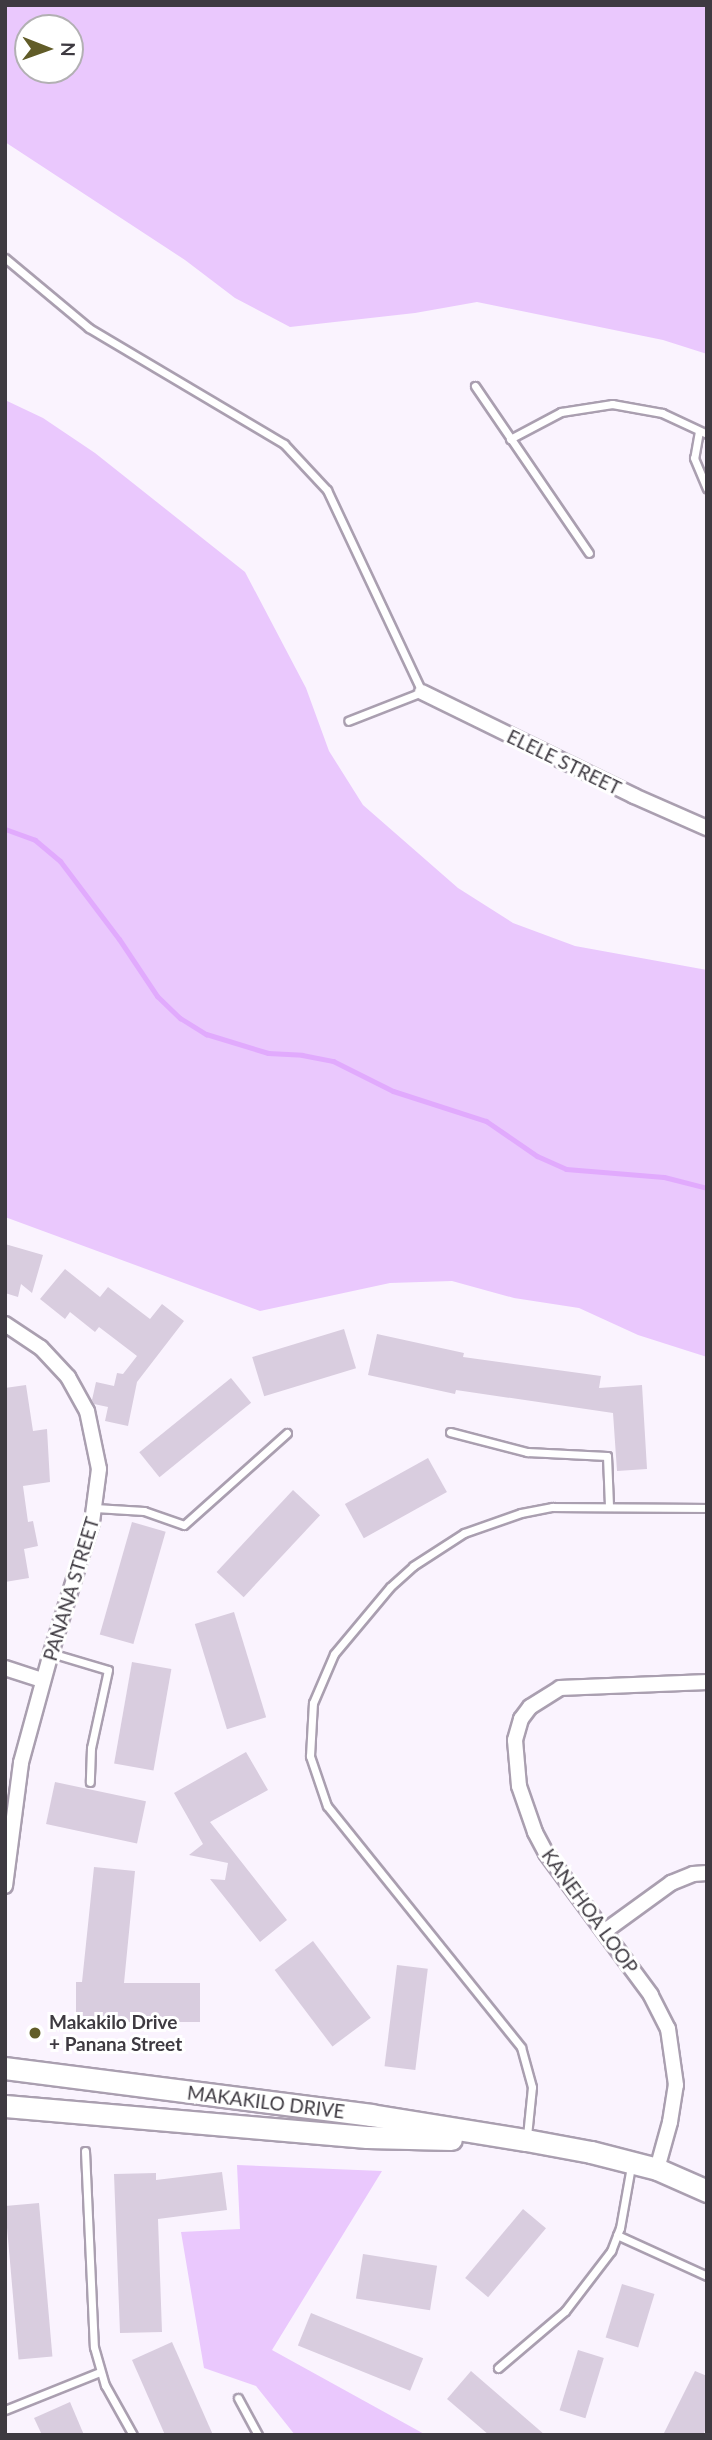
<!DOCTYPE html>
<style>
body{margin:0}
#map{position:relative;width:712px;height:2440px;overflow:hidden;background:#faf3fe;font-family:Lato,sans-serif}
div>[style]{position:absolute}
.green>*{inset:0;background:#eac8fd}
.stream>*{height:5px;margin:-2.5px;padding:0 2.5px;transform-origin:2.5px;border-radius:2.5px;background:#e1aafd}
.building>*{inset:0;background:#d9cddf;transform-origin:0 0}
.roads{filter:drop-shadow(2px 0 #aa9fb0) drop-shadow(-2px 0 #aa9fb0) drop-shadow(0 2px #aa9fb0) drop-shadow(0 -2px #aa9fb0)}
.lane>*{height:7px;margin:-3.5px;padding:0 3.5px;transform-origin:3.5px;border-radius:3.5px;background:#fff}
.street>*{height:14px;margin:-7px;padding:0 7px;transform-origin:7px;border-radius:7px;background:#fff}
.secondary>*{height:21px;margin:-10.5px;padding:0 10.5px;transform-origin:10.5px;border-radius:10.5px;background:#fff}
.dots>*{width:19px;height:19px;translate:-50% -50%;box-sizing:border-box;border:4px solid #fff;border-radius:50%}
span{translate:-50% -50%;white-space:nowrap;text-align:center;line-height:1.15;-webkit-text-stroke:6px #fff;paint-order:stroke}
.street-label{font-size:19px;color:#3e3a41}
.poi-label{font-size:19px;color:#3e3a41;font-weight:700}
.left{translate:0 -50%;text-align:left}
.frame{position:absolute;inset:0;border:7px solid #3e3a41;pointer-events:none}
.north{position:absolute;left:14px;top:14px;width:70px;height:70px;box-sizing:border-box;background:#fff;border:2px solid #b2b0b3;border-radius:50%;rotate:91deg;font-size:19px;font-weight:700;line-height:28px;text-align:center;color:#3e3a41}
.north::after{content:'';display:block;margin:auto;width:24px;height:32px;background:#615c28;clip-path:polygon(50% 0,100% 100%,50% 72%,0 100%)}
</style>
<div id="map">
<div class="green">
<div style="clip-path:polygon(evenodd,5px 5px,707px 5px,707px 354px,663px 340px,477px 302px,415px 313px,290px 327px,235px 298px,185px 260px,5px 142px,5px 5px,28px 28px,70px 28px,70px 70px,28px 70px,28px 28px)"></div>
<div style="clip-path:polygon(5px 400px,43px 418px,95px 453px,245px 572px,306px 688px,329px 751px,363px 805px,458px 888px,513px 923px,575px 946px,707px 970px,707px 1357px,638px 1335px,579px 1308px,514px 1298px,452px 1281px,390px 1283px,260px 1311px,5px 1217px)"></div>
<div style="clip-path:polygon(237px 2165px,382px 2171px,272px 2350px,426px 2435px,295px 2435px,256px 2386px,204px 2368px,181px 2232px,240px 2229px)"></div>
</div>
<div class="stream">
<div style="left:5px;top:829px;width:32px;rotate:20deg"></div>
<div style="left:35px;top:840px;width:33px;rotate:40deg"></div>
<div style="left:60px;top:861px;width:98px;rotate:52.9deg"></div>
<div style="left:119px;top:939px;width:69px;rotate:56.3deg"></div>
<div style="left:157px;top:996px;width:32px;rotate:44deg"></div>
<div style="left:180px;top:1018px;width:31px;rotate:32deg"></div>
<div style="left:206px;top:1034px;width:65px;rotate:17deg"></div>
<div style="left:268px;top:1053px;width:34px;rotate:3deg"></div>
<div style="left:302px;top:1055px;width:32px;rotate:11deg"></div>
<div style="left:333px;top:1061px;width:67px;rotate:26.6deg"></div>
<div style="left:393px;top:1091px;width:98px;rotate:17.9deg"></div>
<div style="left:486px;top:1121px;width:62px;rotate:34.5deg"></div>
<div style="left:537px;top:1156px;width:32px;rotate:24deg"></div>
<div style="left:566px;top:1169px;width:98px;rotate:4.7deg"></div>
<div style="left:664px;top:1177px;width:44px;rotate:14.3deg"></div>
</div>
<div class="building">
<div style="clip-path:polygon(5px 1244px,43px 1255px,32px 1293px,21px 1284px,18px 1297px,5px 1293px)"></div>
<div style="clip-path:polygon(65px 1269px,100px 1297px,108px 1287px,150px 1319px,162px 1304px,184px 1321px,137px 1382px,128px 1426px,105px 1421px,108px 1407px,94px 1404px,92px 1400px,96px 1382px,114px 1386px,117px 1373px,123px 1374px,137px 1356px,99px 1327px,95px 1332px,70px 1312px,65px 1319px,40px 1299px)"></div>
<div style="left:344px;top:1329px;width:41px;height:96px;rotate:73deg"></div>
<div style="clip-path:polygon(377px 1334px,464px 1353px,463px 1357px,601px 1376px,599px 1388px,642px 1385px,647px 1469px,617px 1471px,613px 1413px,456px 1390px,455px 1394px,368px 1375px)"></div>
<div style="left:231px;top:1378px;width:32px;height:118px;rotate:51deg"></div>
<div style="clip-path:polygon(26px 1385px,33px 1431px,47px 1429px,50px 1482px,23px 1486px,28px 1522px,33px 1521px,38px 1546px,24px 1549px,29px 1578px,5px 1582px,5px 1388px)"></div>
<div style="left:428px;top:1458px;width:39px;height:95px;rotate:61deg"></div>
<div style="left:293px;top:1490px;width:37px;height:112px;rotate:43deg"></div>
<div style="left:132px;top:1522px;width:35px;height:117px;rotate:16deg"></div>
<div style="left:234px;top:1612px;width:110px;height:41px;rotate:73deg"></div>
<div style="left:132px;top:1662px;width:40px;height:103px;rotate:10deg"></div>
<div style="clip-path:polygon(246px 1752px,268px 1790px,210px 1822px,287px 1920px,260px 1942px,210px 1879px,225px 1880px,228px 1863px,189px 1855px,203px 1844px,174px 1793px)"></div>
<div style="left:55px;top:1782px;width:93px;height:43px;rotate:12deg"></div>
<div style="clip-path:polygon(94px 1867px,135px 1871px,124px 1983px,200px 1983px,200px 2022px,76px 2022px,76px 1982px,82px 1982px)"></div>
<div style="left:313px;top:1941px;width:96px;height:48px;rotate:53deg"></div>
<div style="left:397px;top:1965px;width:31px;height:102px;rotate:7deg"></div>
<div style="clip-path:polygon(222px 2172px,227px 2210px,158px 2219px,162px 2332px,120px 2333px,114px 2174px,156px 2173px,156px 2180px)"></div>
<div style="left:39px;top:2203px;width:154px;height:34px;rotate:85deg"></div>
<div style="left:523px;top:2209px;width:30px;height:90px;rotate:40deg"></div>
<div style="left:363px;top:2254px;width:75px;height:45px;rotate:9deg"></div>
<div style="left:622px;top:2284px;width:34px;height:56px;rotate:17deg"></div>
<div style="left:311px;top:2313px;width:121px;height:35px;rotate:22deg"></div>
<div style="clip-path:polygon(172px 2342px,213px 2435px,165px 2435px,132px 2360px)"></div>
<div style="left:578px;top:2350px;width:27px;height:63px;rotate:17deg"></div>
<div style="clip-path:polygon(471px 2371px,545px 2435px,489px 2435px,447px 2399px)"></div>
<div style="clip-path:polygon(695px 2371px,707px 2376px,707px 2426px,703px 2435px,663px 2435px)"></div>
<div style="clip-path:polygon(70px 2402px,84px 2435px,42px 2435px,34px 2418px)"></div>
</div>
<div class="roads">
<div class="lane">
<div style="left:5px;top:258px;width:109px;rotate:39.8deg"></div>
<div style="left:89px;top:328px;width:227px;rotate:30.7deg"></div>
<div style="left:284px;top:444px;width:63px;rotate:46.9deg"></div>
<div style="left:327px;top:490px;width:223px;rotate:64.8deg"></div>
<div style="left:422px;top:692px;width:79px;rotate:158.6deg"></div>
<div style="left:475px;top:386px;width:202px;rotate:55.7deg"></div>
<div style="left:699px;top:431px;width:27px;rotate:100deg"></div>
<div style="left:694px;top:458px;width:33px;rotate:67deg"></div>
<div style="left:510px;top:439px;width:58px;rotate:-27.9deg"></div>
<div style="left:561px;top:412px;width:52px;rotate:-8.9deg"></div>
<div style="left:612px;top:404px;width:51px;rotate:10.2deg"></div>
<div style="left:662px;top:413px;width:50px;rotate:25deg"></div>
<div style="left:450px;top:1432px;width:80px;rotate:14.6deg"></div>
<div style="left:527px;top:1452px;width:80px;rotate:2.9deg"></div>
<div style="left:607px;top:1456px;width:50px;rotate:87.7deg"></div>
<div style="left:95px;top:1508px;width:49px;rotate:3.5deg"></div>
<div style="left:144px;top:1511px;width:42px;rotate:19.3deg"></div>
<div style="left:184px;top:1525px;width:138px;rotate:-41.8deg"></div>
<div style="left:51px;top:1653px;width:59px;rotate:16.6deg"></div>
<div style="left:108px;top:1670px;width:80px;rotate:102.3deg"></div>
<div style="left:91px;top:1748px;width:34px;rotate:92deg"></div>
<div style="left:527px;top:2136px;width:49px;rotate:-84.2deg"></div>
<div style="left:532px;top:2087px;width:41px;rotate:-105.4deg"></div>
<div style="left:521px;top:2047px;width:309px;rotate:-128.8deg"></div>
<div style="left:327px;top:1806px;width:53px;rotate:-108.8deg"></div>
<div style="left:310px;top:1756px;width:53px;rotate:-86.8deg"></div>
<div style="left:313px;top:1703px;width:53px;rotate:-66.8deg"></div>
<div style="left:334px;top:1654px;width:87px;rotate:-50.1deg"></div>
<div style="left:390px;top:1587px;width:31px;rotate:-42deg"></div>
<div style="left:413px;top:1566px;width:61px;rotate:-32.9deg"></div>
<div style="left:464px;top:1533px;width:60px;rotate:-19.3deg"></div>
<div style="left:521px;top:1513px;width:32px;rotate:-11deg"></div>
<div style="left:552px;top:1507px;width:155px;rotate:0.4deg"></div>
<div style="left:85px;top:2151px;width:196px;rotate:87.4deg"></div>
<div style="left:94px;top:2347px;width:40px;rotate:74deg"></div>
<div style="left:105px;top:2385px;width:57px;rotate:60.8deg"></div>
<div style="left:617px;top:2235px;width:99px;rotate:24.5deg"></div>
<div style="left:498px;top:2368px;width:88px;rotate:-40.4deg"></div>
<div style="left:565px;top:2311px;width:76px;rotate:-52.5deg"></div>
<div style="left:611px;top:2251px;width:25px;rotate:-69deg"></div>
<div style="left:620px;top:2228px;width:63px;rotate:-79.9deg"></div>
<div style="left:238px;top:2398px;width:42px;rotate:61.6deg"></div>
<div style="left:5px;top:2410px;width:102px;rotate:-21.8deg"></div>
</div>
<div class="street">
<div style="left:422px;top:692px;width:236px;rotate:26.1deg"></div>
<div style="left:634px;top:796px;width:80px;rotate:23.7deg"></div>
<div style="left:5px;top:1324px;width:43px;rotate:33.7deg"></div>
<div style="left:41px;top:1348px;width:40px;rotate:47deg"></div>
<div style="left:68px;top:1377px;width:39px;rotate:61deg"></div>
<div style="left:87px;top:1411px;width:59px;rotate:78.3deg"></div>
<div style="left:99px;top:1469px;width:53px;rotate:97.5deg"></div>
<div style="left:92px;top:1522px;width:137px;rotate:107.4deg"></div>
<div style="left:51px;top:1653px;width:114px;rotate:105.3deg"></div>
<div style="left:21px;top:1763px;width:124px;rotate:97.4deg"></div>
<div style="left:5px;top:1668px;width:40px;rotate:18deg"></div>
<div style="left:605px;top:1931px;width:82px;rotate:-36deg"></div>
<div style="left:671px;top:1883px;width:24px;rotate:-22deg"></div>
<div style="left:693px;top:1874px;width:14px;rotate:-4deg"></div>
<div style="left:657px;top:2169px;width:49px;rotate:-74.5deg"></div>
<div style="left:670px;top:2122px;width:37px;rotate:-81deg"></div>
<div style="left:676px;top:2085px;width:57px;rotate:-98.1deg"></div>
<div style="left:668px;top:2029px;width:38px;rotate:-117deg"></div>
<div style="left:651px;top:1995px;width:177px;rotate:-126.5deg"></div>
<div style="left:546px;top:1853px;width:24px;rotate:-118deg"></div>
<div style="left:535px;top:1832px;width:49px;rotate:-109.2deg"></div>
<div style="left:519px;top:1786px;width:46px;rotate:-95deg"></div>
<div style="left:515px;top:1740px;width:22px;rotate:-74deg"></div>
<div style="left:521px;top:1719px;width:15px;rotate:-53deg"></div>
<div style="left:530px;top:1707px;width:36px;rotate:-32deg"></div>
<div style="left:560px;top:1688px;width:147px;rotate:-2.3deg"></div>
</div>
<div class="secondary">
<div style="left:5px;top:2068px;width:369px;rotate:7.3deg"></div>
<div style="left:371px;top:2115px;width:157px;rotate:9.2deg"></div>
<div style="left:526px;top:2140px;width:66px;rotate:10.5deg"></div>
<div style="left:591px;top:2152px;width:68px;rotate:14.4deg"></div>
<div style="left:657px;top:2169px;width:55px;rotate:23.7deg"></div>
<div style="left:5px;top:2106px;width:363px;rotate:4.9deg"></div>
<div style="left:367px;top:2137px;width:84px;rotate:1.4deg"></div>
</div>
</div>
<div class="dots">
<div style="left:35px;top:2033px;background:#615c28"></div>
</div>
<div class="street-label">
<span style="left:564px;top:762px;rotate:26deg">ELELE STREET</span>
<span style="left:71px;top:1589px;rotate:-73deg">PANANA STREET</span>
<span style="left:590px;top:1911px;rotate:54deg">KANEHOA LOOP</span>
<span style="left:266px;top:2102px;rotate:7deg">MAKAKILO DRIVE</span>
</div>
<div class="poi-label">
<span class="left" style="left:49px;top:2033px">Makakilo Drive<br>+ Panana Street</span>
</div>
<div class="frame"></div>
<div class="north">N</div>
</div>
